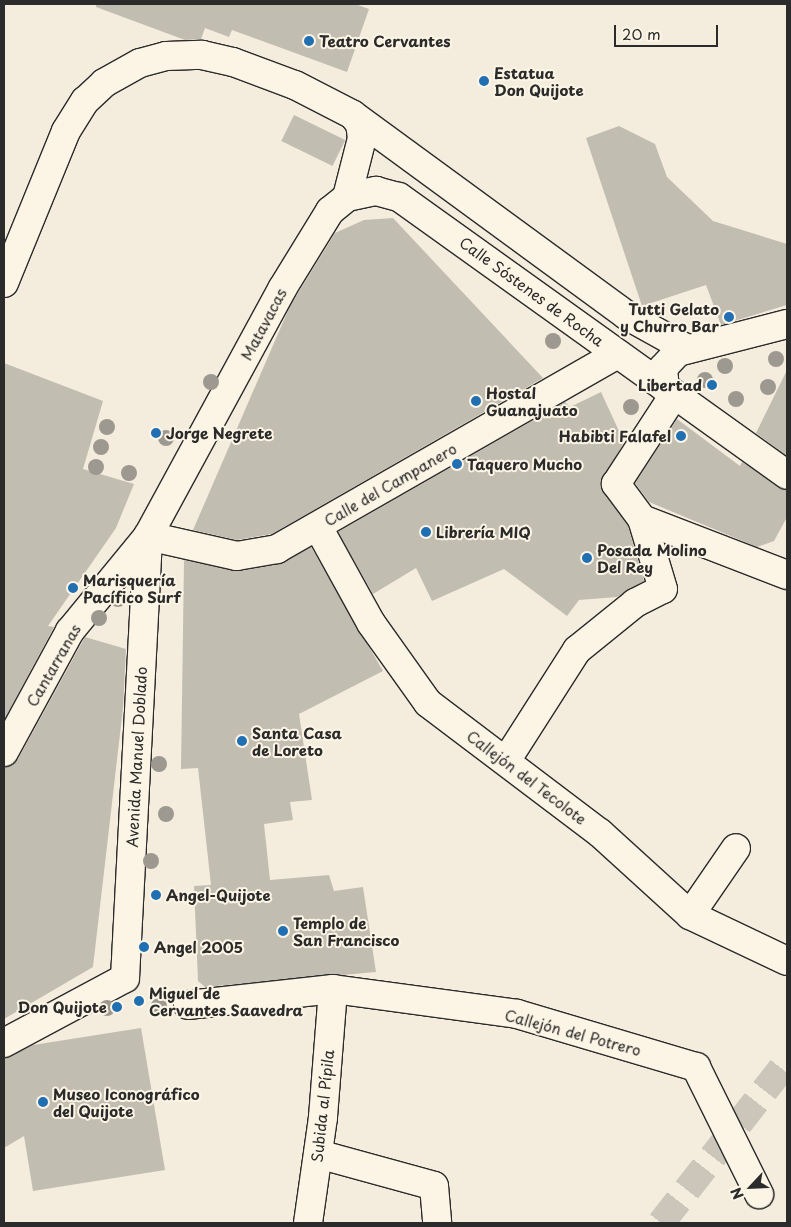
<!DOCTYPE html>
<meta charset="utf-8">
<style>
body{margin:0}
#map{position:relative;width:791px;height:1227px;overflow:hidden;background:#f4edde;font-family:"Playpen Sans",sans-serif}
div>[style]{position:absolute}
.building>*{inset:0;background:#c2bdb1;transform-origin:0 0}
.minor-tunnel>*{height:28px;margin-top:-14px;transform-origin:0;background:repeating-linear-gradient(90deg,#ccc6ba 0 28px,transparent 0 42px)}
.roads{filter:drop-shadow(1px 0 #2b2b2b) drop-shadow(-1px 0 #2b2b2b) drop-shadow(0 1px #2b2b2b) drop-shadow(0 -1px #2b2b2b)}
.minor>*{height:28px;margin:-14px;padding:0 14px;transform-origin:14px;border-radius:14px;background:#fcf5e5}
.trees>*{width:16px;height:16px;margin:-8px;border-radius:50%;background:#9d9990}
.dots>*{width:14px;height:14px;translate:-50% -50%;box-sizing:border-box;border:2px solid #fcf5e5;border-radius:50%}
span{translate:-50% -50%;white-space:nowrap;text-align:center;line-height:1.15;-webkit-text-stroke:4px #fcf5e5;paint-order:stroke}
.poi-label{font-size:15px;color:#2b2b2b;font-weight:700}
.left{translate:0 -50%;text-align:left}
.right{translate:-100% -50%;text-align:right}
.street-label{font-size:15px;color:#2b2b2b}
.frame{position:absolute;inset:0;border:5px solid #2b2b2b;pointer-events:none}
.north{position:absolute;left:726px;top:1162px;width:50px;height:50px;-webkit-text-stroke:4px #fcf5e5;paint-order:stroke;rotate:245deg;font-size:14px;font-weight:700;line-height:20px;text-align:center;color:#2b2b2b}
.north::after{content:'';display:block;margin:auto;width:18px;height:22px;background:#2b2b2b;clip-path:polygon(50% 0,100% 100%,50% 72%,0 100%)}
.scale{position:absolute;left:614px;top:25px;width:104px;height:22px;box-sizing:border-box;border:2px solid #2b2b2b;border-top:0;padding-left:6px;font-size:15px;line-height:18px;white-space:nowrap;color:#2b2b2b;-webkit-text-stroke:4px #fcf5e5;paint-order:stroke}
</style>
<div id="map">
<div class="building">
<div style="clip-path:polygon(96px 4px,355px 4px,369px 9px,347px 72px,232px 30px,229px 37px,205px 28px,201px 39px,185px 40px,96px 7px)"></div>
<div style="left:294px;top:115px;width:57px;height:29px;rotate:26deg"></div>
<div style="clip-path:polygon(619px 126px,655px 144px,667px 177px,713px 221px,787px 244px,787px 305px,721px 325px,706px 285px,642px 306px,586px 138px)"></div>
<div style="clip-path:polygon(393px 218px,543px 378px,272px 534px,237px 540px,193px 530px,290px 306px,335px 233px,364px 220px)"></div>
<div style="clip-path:polygon(4px 363px,103px 401px,83px 469px,134px 484px,116px 528px,48px 626px,54px 627px,4px 720px)"></div>
<div style="clip-path:polygon(787px 370px,787px 456px,756px 433px)"></div>
<div style="clip-path:polygon(601px 392px,624px 442px,600px 485px,628px 526px,644px 581px,617px 597px,579px 600px,567px 616px,504px 569px,432px 601px,416px 568px,373px 594px,338px 532px,565px 402px,570px 407px)"></div>
<div style="clip-path:polygon(677px 419px,740px 466px,742px 462px,787px 490px,787px 517px,774px 541px,757px 547px,649px 502px,635px 483px)"></div>
<div style="clip-path:polygon(311px 547px,383px 671px,299px 714px,312px 800px,290px 802px,293px 820px,264px 824px,270px 880px,329px 875px,334px 891px,363px 887px,376px 972px,205px 987px,198px 981px,194px 886px,211px 885px,198px 768px,181px 769px,184px 560px,240px 571px,280px 564px)"></div>
<div style="clip-path:polygon(85px 637px,126px 649px,123px 708px,93px 967px,4px 1019px,4px 768px,18px 759px)"></div>
<div style="clip-path:polygon(141px 1028px,165px 1170px,33px 1191px,24px 1136px,4px 1148px,4px 1059px,33px 1045px)"></div>
</div>
<div class="minor-tunnel">
<div style="left:661px;top:1223px;width:204px;rotate:-52deg"></div>
</div>
<div class="roads">
<div class="minor">
<div style="left:347px;top:197px;width:61px;rotate:-75.7deg"></div>
<div style="left:362px;top:138px;width:14px;rotate:-98deg"></div>
<div style="left:360px;top:124px;width:11px;rotate:-128deg"></div>
<div style="left:4px;top:283px;width:164px;rotate:-67.8deg"></div>
<div style="left:66px;top:131px;width:36px;rotate:-58deg"></div>
<div style="left:85px;top:101px;width:26px;rotate:-43deg"></div>
<div style="left:104px;top:83px;width:41px;rotate:-29.1deg"></div>
<div style="left:140px;top:63px;width:27px;rotate:-15deg"></div>
<div style="left:166px;top:56px;width:36px;rotate:-2deg"></div>
<div style="left:202px;top:55px;width:32px;rotate:13deg"></div>
<div style="left:233px;top:62px;width:66px;rotate:20.4deg"></div>
<div style="left:295px;top:85px;width:65px;rotate:27.3deg"></div>
<div style="left:353px;top:115px;width:338px;rotate:36.2deg"></div>
<div style="left:626px;top:315px;width:70px;rotate:29.1deg"></div>
<div style="left:665px;top:388px;width:20px;rotate:-96deg"></div>
<div style="left:663px;top:368px;width:22px;rotate:-47deg"></div>
<div style="left:678px;top:352px;width:113px;rotate:-14.4deg"></div>
<div style="left:642px;top:519px;width:155px;rotate:21.1deg"></div>
<div style="left:148px;top:536px;width:91px;rotate:12.7deg"></div>
<div style="left:237px;top:556px;width:41px;rotate:-9.9deg"></div>
<div style="left:277px;top:549px;width:392px;rotate:-29.8deg"></div>
<div style="left:323px;top:536px;width:99px;rotate:61.1deg"></div>
<div style="left:371px;top:623px;width:98px;rotate:54.5deg"></div>
<div style="left:428px;top:703px;width:216px;rotate:37.1deg"></div>
<div style="left:600px;top:833px;width:122px;rotate:42.3deg"></div>
<div style="left:690px;top:915px;width:107px;rotate:25.4deg"></div>
<div style="left:4px;top:752px;width:138px;rotate:-61.4deg"></div>
<div style="left:70px;top:631px;width:123px;rotate:-50.6deg"></div>
<div style="left:148px;top:536px;width:281px;rotate:-61.5deg"></div>
<div style="left:282px;top:289px;width:92px;rotate:-58.4deg"></div>
<div style="left:330px;top:211px;width:22px;rotate:-39deg"></div>
<div style="left:347px;top:197px;width:30px;rotate:-12deg"></div>
<div style="left:376px;top:191px;width:24px;rotate:15deg"></div>
<div style="left:399px;top:197px;width:477px;rotate:35.6deg"></div>
<div style="left:506px;top:761px;width:132px;rotate:-57.4deg"></div>
<div style="left:577px;top:650px;width:75px;rotate:-39deg"></div>
<div style="left:635px;top:603px;width:31px;rotate:-27deg"></div>
<div style="left:663px;top:589px;width:73px;rotate:-106.7deg"></div>
<div style="left:642px;top:519px;width:44px;rotate:-126.6deg"></div>
<div style="left:616px;top:484px;width:106px;rotate:-56.9deg"></div>
<div style="left:690px;top:915px;width:81px;rotate:-55.5deg"></div>
<div style="left:188px;top:1005px;width:146px;rotate:-6.3deg"></div>
<div style="left:333px;top:989px;width:186px;rotate:7.7deg"></div>
<div style="left:517px;top:1014px;width:187px;rotate:16.5deg"></div>
<div style="left:696px;top:1067px;width:142px;rotate:63.6deg"></div>
<div style="left:4px;top:1043px;width:137px;rotate:-28.2deg"></div>
<div style="left:125px;top:978px;width:443px;rotate:-87deg"></div>
<div style="left:318px;top:1154px;width:120px;rotate:15.4deg"></div>
<div style="left:434px;top:1186px;width:37px;rotate:85deg"></div>
<div style="left:308px;top:1223px;width:107px;rotate:-81.9deg"></div>
<div style="left:323px;top:1117px;width:128px;rotate:-85.5deg"></div>
</div>
</div>
<div class="trees">
<div style="left:553px;top:341px"></div>
<div style="left:776px;top:359px"></div>
<div style="left:725px;top:366px"></div>
<div style="left:705px;top:380px"></div>
<div style="left:211px;top:382px"></div>
<div style="left:768px;top:387px"></div>
<div style="left:736px;top:399px"></div>
<div style="left:631px;top:407px"></div>
<div style="left:107px;top:427px"></div>
<div style="left:166px;top:438px"></div>
<div style="left:101px;top:447px"></div>
<div style="left:96px;top:467px"></div>
<div style="left:129px;top:473px"></div>
<div style="left:118px;top:599px"></div>
<div style="left:99px;top:618px"></div>
<div style="left:159px;top:764px"></div>
<div style="left:166px;top:814px"></div>
<div style="left:151px;top:861px"></div>
<div style="left:159px;top:1006px"></div>
<div style="left:107px;top:1008px"></div>
</div>
<div class="dots">
<div style="left:309px;top:41px;background:#1f6fb2"></div>
<div style="left:484px;top:81px;background:#1f6fb2"></div>
<div style="left:729px;top:317px;background:#1f6fb2"></div>
<div style="left:712px;top:385px;background:#1f6fb2"></div>
<div style="left:476px;top:401px;background:#1f6fb2"></div>
<div style="left:156px;top:433px;background:#1f6fb2"></div>
<div style="left:681px;top:436px;background:#1f6fb2"></div>
<div style="left:457px;top:464px;background:#1f6fb2"></div>
<div style="left:426px;top:532px;background:#1f6fb2"></div>
<div style="left:587px;top:558px;background:#1f6fb2"></div>
<div style="left:73px;top:588px;background:#1f6fb2"></div>
<div style="left:242px;top:741px;background:#1f6fb2"></div>
<div style="left:156px;top:895px;background:#1f6fb2"></div>
<div style="left:283px;top:931px;background:#1f6fb2"></div>
<div style="left:144px;top:947px;background:#1f6fb2"></div>
<div style="left:139px;top:1001px;background:#1f6fb2"></div>
<div style="left:117px;top:1007px;background:#1f6fb2"></div>
<div style="left:43px;top:1102px;background:#1f6fb2"></div>
</div>
<div class="poi-label">
<span class="left" style="left:319px;top:41px">Teatro Cervantes</span>
<span class="left" style="left:494px;top:81px">Estatua<br>Don Quijote</span>
<span class="right" style="left:719px;top:317px">Tutti Gelato<br>y Churro Bar</span>
<span class="right" style="left:702px;top:385px">Libertad</span>
<span class="left" style="left:486px;top:401px">Hostal<br>Guanajuato</span>
<span class="left" style="left:166px;top:433px">Jorge Negrete</span>
<span class="right" style="left:671px;top:436px">Habibti Falafel</span>
<span class="left" style="left:467px;top:464px">Taquero Mucho</span>
<span class="left" style="left:436px;top:532px">Librería MIQ</span>
<span class="left" style="left:597px;top:558px">Posada Molino<br>Del Rey</span>
<span class="left" style="left:83px;top:588px">Marisquería<br>Pacífico Surf</span>
<span class="left" style="left:252px;top:741px">Santa Casa<br>de Loreto</span>
<span class="left" style="left:166px;top:895px">Angel-Quijote</span>
<span class="left" style="left:293px;top:931px">Templo de<br>San Francisco</span>
<span class="left" style="left:154px;top:947px">Angel 2005</span>
<span class="left" style="left:149px;top:1001px">Miguel de<br>Cervantes Saavedra</span>
<span class="right" style="left:107px;top:1007px">Don Quijote</span>
<span class="left" style="left:53px;top:1102px">Museo Iconográfico<br>del Quijote</span>
</div>
<div class="street-label">
<span style="left:532px;top:291px;rotate:36deg">Calle Sóstenes de Rocha</span>
<span style="left:263px;top:324px;rotate:-62deg">Matavacas</span>
<span style="left:390px;top:484px;rotate:-30deg">Calle del Campanero</span>
<span style="left:53px;top:665px;rotate:-60deg">Cantarranas</span>
<span style="left:136px;top:757px;rotate:-87deg">Avenida Manuel Doblado</span>
<span style="left:527px;top:777px;rotate:37deg">Callejón del Tecolote</span>
<span style="left:573px;top:1032px;rotate:15deg">Callejón del Potrero</span>
<span style="left:322px;top:1106px;rotate:-84deg">Subida al Pípila</span>
</div>
<div class="frame"></div>
<div class="north">N</div>
<div class="scale">20 m</div>
</div>
